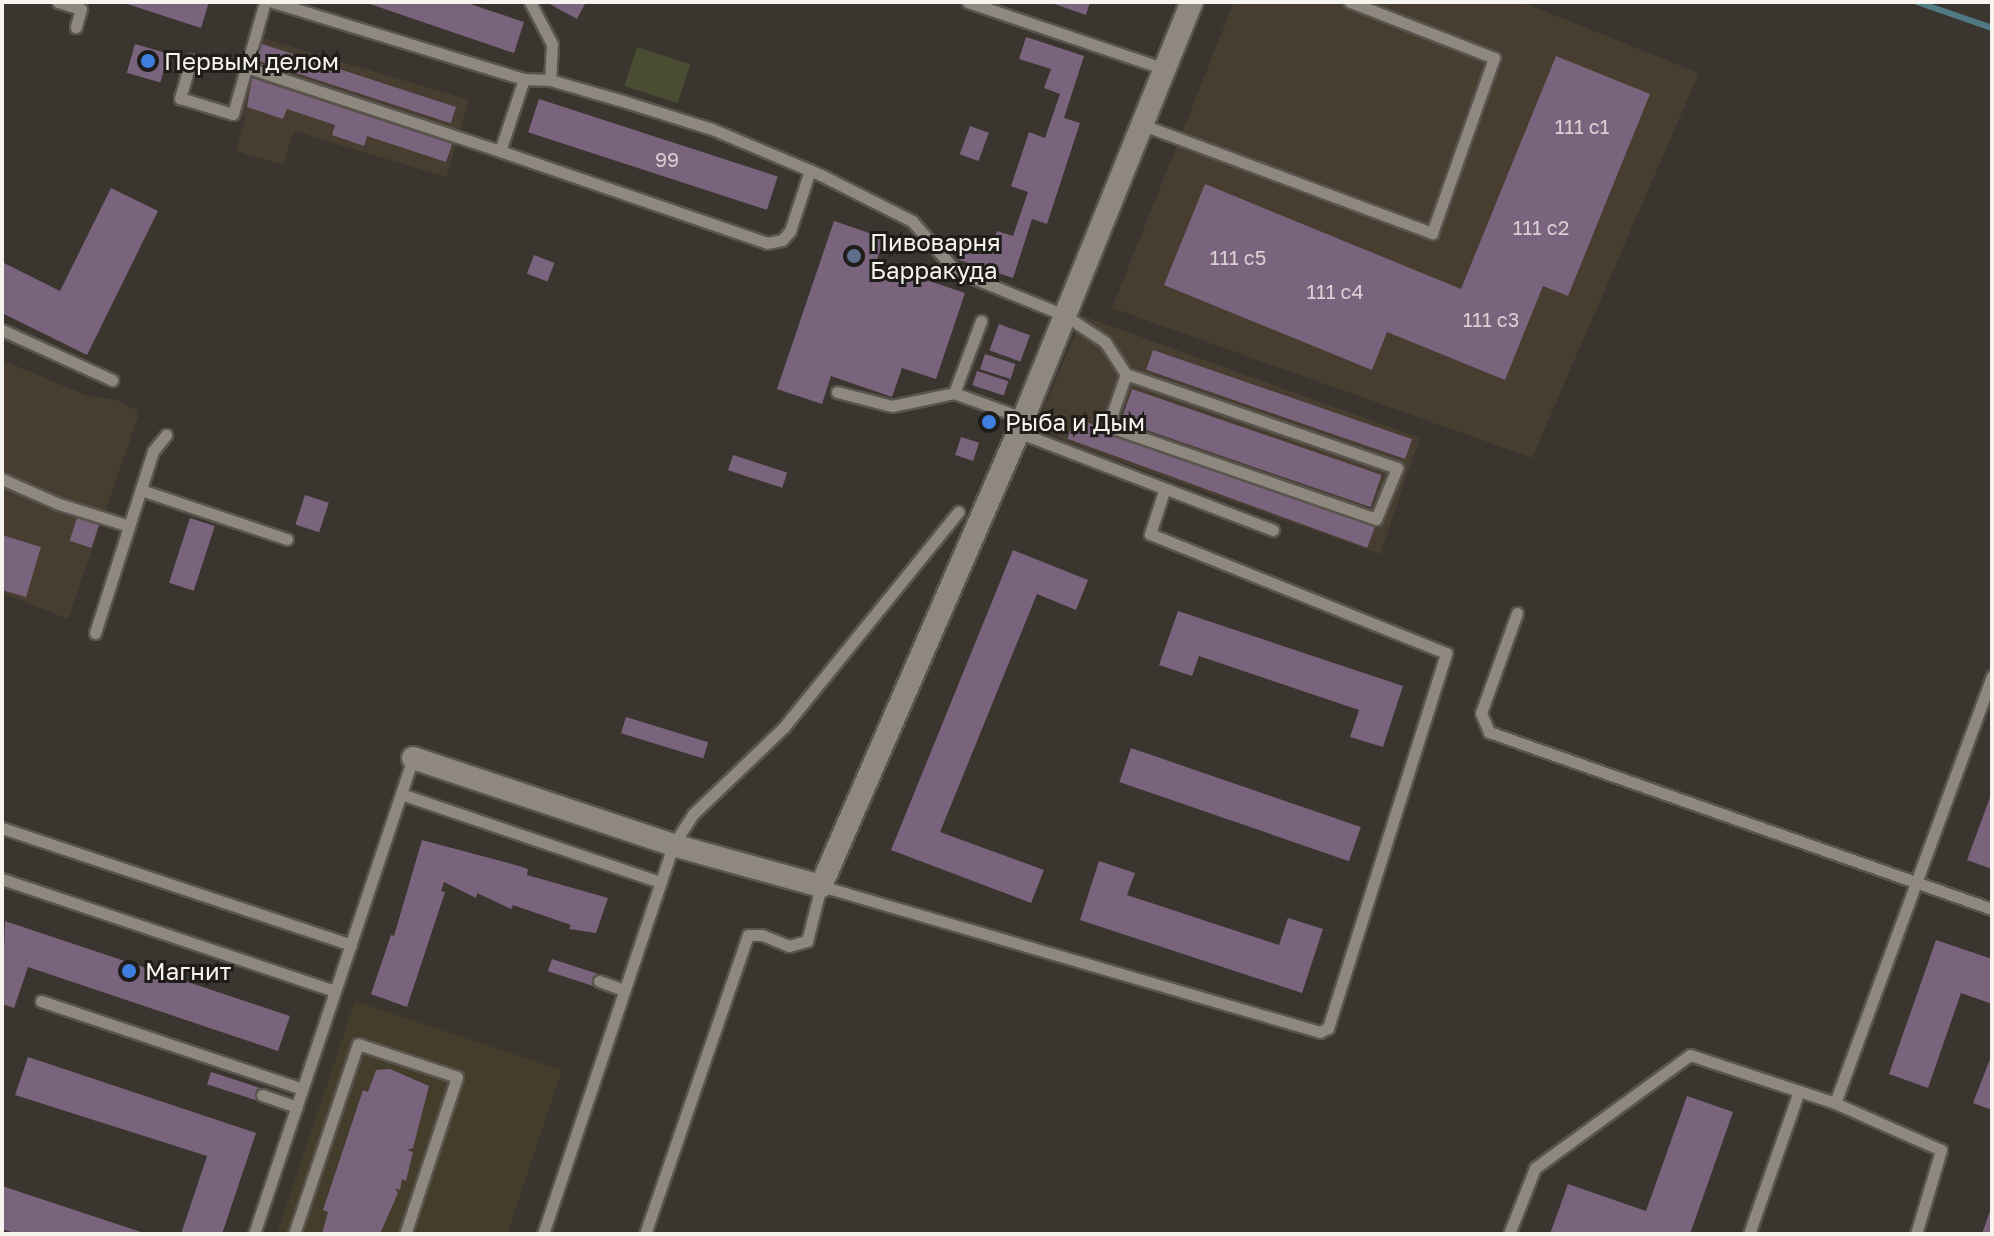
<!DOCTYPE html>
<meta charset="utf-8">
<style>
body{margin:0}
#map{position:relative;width:1994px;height:1236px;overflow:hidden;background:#3a352e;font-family:"Golos Text",sans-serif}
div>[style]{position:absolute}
.built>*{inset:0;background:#473e31}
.education>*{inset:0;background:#443d2b}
.green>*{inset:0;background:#494e32;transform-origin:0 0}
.stream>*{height:6px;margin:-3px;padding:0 3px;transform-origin:3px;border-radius:3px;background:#517983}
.building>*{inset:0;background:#7a637c;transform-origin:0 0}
.roads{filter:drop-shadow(2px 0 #59554e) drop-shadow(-2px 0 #59554e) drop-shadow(0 2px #59554e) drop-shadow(0 -2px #59554e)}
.lane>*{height:11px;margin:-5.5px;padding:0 5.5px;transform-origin:5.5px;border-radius:5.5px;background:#8e887f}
.street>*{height:22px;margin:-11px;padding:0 11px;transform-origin:11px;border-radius:11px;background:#8e887f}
.dots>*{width:22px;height:22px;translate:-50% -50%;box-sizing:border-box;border:4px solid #1f1d1a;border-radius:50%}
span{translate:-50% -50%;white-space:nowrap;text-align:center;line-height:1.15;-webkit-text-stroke:6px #1f1d1a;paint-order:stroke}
.number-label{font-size:20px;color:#d8cfd2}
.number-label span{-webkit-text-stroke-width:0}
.poi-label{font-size:24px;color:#f7f3ef}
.left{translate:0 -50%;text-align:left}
.frame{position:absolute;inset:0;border:4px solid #f7f3ef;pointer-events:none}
</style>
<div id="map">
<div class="built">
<div style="clip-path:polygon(1234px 2px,1522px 2px,1699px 73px,1532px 458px,1112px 308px)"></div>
<div style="clip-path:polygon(259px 37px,469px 100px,446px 177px,294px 131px,283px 165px,236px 151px,246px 117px,236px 113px)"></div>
<div style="clip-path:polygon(1083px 316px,1420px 438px,1380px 554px,1065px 442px,1037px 424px)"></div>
<div style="clip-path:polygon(2px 360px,88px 396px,116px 400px,136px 410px,138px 417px,68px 619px,2px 593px)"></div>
</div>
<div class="education">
<div style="clip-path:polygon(355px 1001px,562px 1070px,507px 1234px,277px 1234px)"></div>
</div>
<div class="green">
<div style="left:637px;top:47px;width:56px;height:41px;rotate:18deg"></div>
</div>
<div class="stream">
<div style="left:1917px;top:2px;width:79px;rotate:19.1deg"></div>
</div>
<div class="building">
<div style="clip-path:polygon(121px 2px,209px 2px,201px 28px)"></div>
<div style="clip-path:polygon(364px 2px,464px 2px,524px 22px,514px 53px)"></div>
<div style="clip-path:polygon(546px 2px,586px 2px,577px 19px)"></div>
<div style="clip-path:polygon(1049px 2px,1090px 2px,1086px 15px)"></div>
<div style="clip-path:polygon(1026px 37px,1084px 56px,1064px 118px,1080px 123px,1047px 224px,1032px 219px,1013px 278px,956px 259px,963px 239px,991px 248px,997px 231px,1013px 236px,1028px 192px,1011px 186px,1029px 132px,1045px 138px,1060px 94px,1044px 88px,1051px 69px,1019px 59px)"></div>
<div style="left:135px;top:44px;width:35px;height:30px;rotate:16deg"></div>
<div style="left:262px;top:44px;width:204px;height:17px;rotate:18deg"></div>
<div style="clip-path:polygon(1556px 56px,1650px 94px,1568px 296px,1543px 286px,1505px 380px,1387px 332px,1372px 370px,1164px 285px,1205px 184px,1461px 289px)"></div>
<div style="clip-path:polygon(252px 78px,452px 144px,446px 162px,367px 136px,364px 146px,332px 135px,335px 125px,287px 109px,283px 119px,247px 107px)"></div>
<div style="left:539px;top:99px;width:251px;height:35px;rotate:18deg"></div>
<div style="left:970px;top:126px;width:20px;height:30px;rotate:20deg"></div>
<div style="clip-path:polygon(111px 188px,158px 211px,87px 355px,2px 313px,2px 262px,60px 291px)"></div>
<div style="clip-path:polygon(834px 221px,884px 238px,876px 263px,965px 293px,936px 379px,902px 368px,892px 397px,831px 376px,822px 404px,777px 389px)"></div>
<div style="left:534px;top:255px;width:22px;height:20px;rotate:21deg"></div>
<div style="left:999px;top:324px;width:33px;height:28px;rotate:20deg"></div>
<div style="left:1153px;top:350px;width:274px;height:21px;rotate:19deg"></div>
<div style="left:985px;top:354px;width:32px;height:16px;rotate:18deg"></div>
<div style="left:977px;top:371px;width:33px;height:15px;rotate:18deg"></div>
<div style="left:1132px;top:389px;width:264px;height:34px;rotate:19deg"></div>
<div style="left:1075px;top:418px;width:319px;height:22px;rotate:20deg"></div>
<div style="left:961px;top:437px;width:19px;height:19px;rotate:18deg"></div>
<div style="left:733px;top:455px;width:57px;height:16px;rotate:18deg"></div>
<div style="left:305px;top:495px;width:25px;height:31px;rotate:18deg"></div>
<div style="left:77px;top:518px;width:23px;height:24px;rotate:18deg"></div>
<div style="left:190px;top:518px;width:26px;height:68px;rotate:18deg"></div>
<div style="clip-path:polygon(2px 535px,41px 547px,26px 597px,2px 590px)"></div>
<div style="clip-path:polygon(1013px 550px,1088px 580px,1076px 610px,1037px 594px,940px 832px,1044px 870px,1031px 903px,891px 850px)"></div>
<div style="clip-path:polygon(1178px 611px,1403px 686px,1383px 747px,1350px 737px,1359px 710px,1199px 656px,1192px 676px,1159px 665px)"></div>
<div style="left:626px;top:717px;width:86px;height:17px;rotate:17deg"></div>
<div style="left:1131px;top:748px;width:243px;height:36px;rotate:19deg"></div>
<div style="clip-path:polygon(1992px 792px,1992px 869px,1967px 860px)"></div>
<div style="clip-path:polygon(422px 840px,519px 866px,528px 869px,527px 875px,608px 898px,596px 933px,569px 929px,571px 925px,513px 905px,511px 909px,477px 893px,476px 898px,444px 882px,441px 891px,445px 892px,407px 1007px,371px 994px,391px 935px,394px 936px)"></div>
<div style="clip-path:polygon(1099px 861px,1135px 873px,1127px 895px,1279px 945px,1288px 918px,1323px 929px,1302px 993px,1080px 920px)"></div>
<div style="clip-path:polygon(5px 921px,290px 1016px,278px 1051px,28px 967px,14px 1008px,2px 1004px)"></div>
<div style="clip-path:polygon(1936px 940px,1992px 959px,1992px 1004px,1961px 993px,1928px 1088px,1889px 1074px)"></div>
<div style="left:552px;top:959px;width:52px;height:13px;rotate:18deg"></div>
<div style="clip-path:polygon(1992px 1054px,1992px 1110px,1973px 1103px)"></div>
<div style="clip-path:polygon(28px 1057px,256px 1133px,222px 1234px,181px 1234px,207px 1156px,15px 1095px)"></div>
<div style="clip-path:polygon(390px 1069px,429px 1086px,413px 1148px,407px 1150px,413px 1152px,406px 1181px,402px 1179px,400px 1190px,395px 1188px,398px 1193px,380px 1234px,322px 1234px,328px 1212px,323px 1210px,363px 1090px,368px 1092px,376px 1070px)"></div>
<div style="left:211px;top:1072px;width:55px;height:13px;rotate:18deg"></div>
<div style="clip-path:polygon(1687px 1096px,1733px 1112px,1690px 1234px,1550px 1234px,1568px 1184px,1646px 1211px)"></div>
<div style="clip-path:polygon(2px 1186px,144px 1233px,143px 1234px,17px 1234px,2px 1229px)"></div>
<div style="clip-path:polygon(1992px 1205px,1992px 1234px,1982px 1234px)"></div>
</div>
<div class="roads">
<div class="lane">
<div style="left:58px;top:2px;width:24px;rotate:17deg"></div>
<div style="left:81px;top:9px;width:19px;rotate:106deg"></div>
<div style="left:273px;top:2px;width:263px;rotate:17.1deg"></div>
<div style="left:524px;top:79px;width:26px;rotate:2deg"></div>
<div style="left:550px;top:80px;width:79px;rotate:16.1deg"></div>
<div style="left:626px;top:102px;width:90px;rotate:17.4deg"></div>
<div style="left:712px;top:129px;width:118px;rotate:22.9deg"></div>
<div style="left:821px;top:175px;width:102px;rotate:26.8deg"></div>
<div style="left:912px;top:221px;width:67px;rotate:48.7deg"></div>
<div style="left:956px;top:271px;width:119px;rotate:22.2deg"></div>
<div style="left:1066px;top:316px;width:47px;rotate:33.7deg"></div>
<div style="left:1105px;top:342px;width:38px;rotate:57deg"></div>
<div style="left:1126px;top:374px;width:287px;rotate:19.1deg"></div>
<div style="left:1397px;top:468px;width:55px;rotate:112.4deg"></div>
<div style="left:1376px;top:519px;width:284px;rotate:-160.9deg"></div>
<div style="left:1108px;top:426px;width:55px;rotate:-70.9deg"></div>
<div style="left:530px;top:2px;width:47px;rotate:62.4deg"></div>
<div style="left:552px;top:44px;width:36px;rotate:93deg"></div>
<div style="left:968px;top:2px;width:208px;rotate:18.8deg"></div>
<div style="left:191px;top:60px;width:40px;rotate:106deg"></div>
<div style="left:180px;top:98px;width:55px;rotate:16.8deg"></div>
<div style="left:233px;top:114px;width:116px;rotate:-74.1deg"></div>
<div style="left:246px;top:67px;width:268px;rotate:18.3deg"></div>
<div style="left:500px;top:151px;width:76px;rotate:-71.6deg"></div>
<div style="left:1143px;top:125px;width:309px;rotate:20.5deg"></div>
<div style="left:1432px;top:233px;width:186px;rotate:-70.5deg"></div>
<div style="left:1494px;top:58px;width:155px;rotate:-158.7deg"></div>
<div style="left:500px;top:151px;width:282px;rotate:19deg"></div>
<div style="left:767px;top:243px;width:15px;rotate:-11deg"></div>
<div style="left:782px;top:240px;width:12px;rotate:-48deg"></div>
<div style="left:790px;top:231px;width:64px;rotate:-71.8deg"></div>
<div style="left:2px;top:330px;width:121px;rotate:24.4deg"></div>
<div style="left:837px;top:392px;width:57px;rotate:14.3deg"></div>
<div style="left:892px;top:406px;width:63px;rotate:-11.8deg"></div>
<div style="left:954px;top:393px;width:73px;rotate:19.9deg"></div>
<div style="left:954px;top:393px;width:77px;rotate:-69.4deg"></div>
<div style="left:1018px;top:432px;width:273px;rotate:21deg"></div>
<div style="left:2px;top:479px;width:62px;rotate:23.7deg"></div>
<div style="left:59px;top:504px;width:73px;rotate:17.4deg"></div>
<div style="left:141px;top:490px;width:154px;rotate:18.6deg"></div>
<div style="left:1517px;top:613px;width:106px;rotate:109.8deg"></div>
<div style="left:1481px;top:713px;width:21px;rotate:67deg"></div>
<div style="left:1489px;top:732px;width:533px;rotate:19.39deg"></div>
<div style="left:95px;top:633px;width:191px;rotate:-72.3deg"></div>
<div style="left:153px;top:451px;width:21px;rotate:-51deg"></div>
<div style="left:401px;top:794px;width:274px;rotate:18.8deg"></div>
<div style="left:2px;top:828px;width:368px;rotate:18.5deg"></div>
<div style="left:2px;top:879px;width:351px;rotate:18.6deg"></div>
<div style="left:599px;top:981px;width:27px;rotate:20deg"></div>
<div style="left:41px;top:1001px;width:276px;rotate:18.6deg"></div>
<div style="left:262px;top:1095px;width:37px;rotate:19deg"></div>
<div style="left:254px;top:1234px;width:502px;rotate:-71.53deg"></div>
<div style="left:294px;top:1234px;width:200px;rotate:-71.4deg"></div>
<div style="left:358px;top:1044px;width:104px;rotate:18.4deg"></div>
<div style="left:457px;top:1077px;width:165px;rotate:108.3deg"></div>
<div style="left:543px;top:1234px;width:410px;rotate:-71.5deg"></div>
<div style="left:673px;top:845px;width:37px;rotate:-57deg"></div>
<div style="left:693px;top:814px;width:126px;rotate:-43.7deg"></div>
<div style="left:784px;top:727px;width:277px;rotate:-51deg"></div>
<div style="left:645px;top:1234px;width:316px;rotate:-71deg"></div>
<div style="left:748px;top:935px;width:14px"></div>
<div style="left:762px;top:935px;width:29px;rotate:22deg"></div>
<div style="left:789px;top:946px;width:19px;rotate:-16deg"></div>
<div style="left:807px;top:941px;width:57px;rotate:-75.7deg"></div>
<div style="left:821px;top:886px;width:520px;rotate:16.31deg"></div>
<div style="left:1320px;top:1032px;width:9px;rotate:-27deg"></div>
<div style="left:1328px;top:1028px;width:393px;rotate:-72.5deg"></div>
<div style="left:1446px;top:653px;width:319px;rotate:-158.1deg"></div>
<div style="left:1150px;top:534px;width:45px;rotate:-72deg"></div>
<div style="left:1509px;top:1234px;width:71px;rotate:-68.5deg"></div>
<div style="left:1535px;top:1168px;width:192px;rotate:-36.1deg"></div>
<div style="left:1690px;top:1055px;width:153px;rotate:18.3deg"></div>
<div style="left:1749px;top:1234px;width:151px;rotate:-70.7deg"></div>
<div style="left:1916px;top:1234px;width:88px;rotate:-73.4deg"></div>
<div style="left:1941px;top:1150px;width:116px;rotate:-156.1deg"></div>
<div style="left:1835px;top:1103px;width:455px;rotate:-69.8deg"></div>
</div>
<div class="street">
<div style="left:413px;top:758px;width:274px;rotate:18.5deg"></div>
<div style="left:673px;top:845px;width:154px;rotate:15.5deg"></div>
<div style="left:821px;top:886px;width:495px;rotate:-66.5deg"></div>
<div style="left:1018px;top:432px;width:464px;rotate:-68deg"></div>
</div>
</div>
<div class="dots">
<div style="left:148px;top:61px;background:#3f7fe0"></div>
<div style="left:854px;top:256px;background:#5c6f8a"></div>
<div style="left:989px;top:422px;background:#3f7fe0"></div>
<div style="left:129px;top:971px;background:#3f7fe0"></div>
</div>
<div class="number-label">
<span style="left:1582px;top:126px">111 с1</span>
<span style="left:667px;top:159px">99</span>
<span style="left:1541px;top:227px">111 с2</span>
<span style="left:1238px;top:257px">111 с5</span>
<span style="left:1335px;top:291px">111 с4</span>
<span style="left:1491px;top:319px">111 с3</span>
</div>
<div class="poi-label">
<span class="left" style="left:164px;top:61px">Первым делом</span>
<span class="left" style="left:870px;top:256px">Пивоварня<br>Барракуда</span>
<span class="left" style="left:1005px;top:422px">Рыба и Дым</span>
<span class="left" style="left:145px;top:971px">Магнит</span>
</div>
<div class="frame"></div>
</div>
